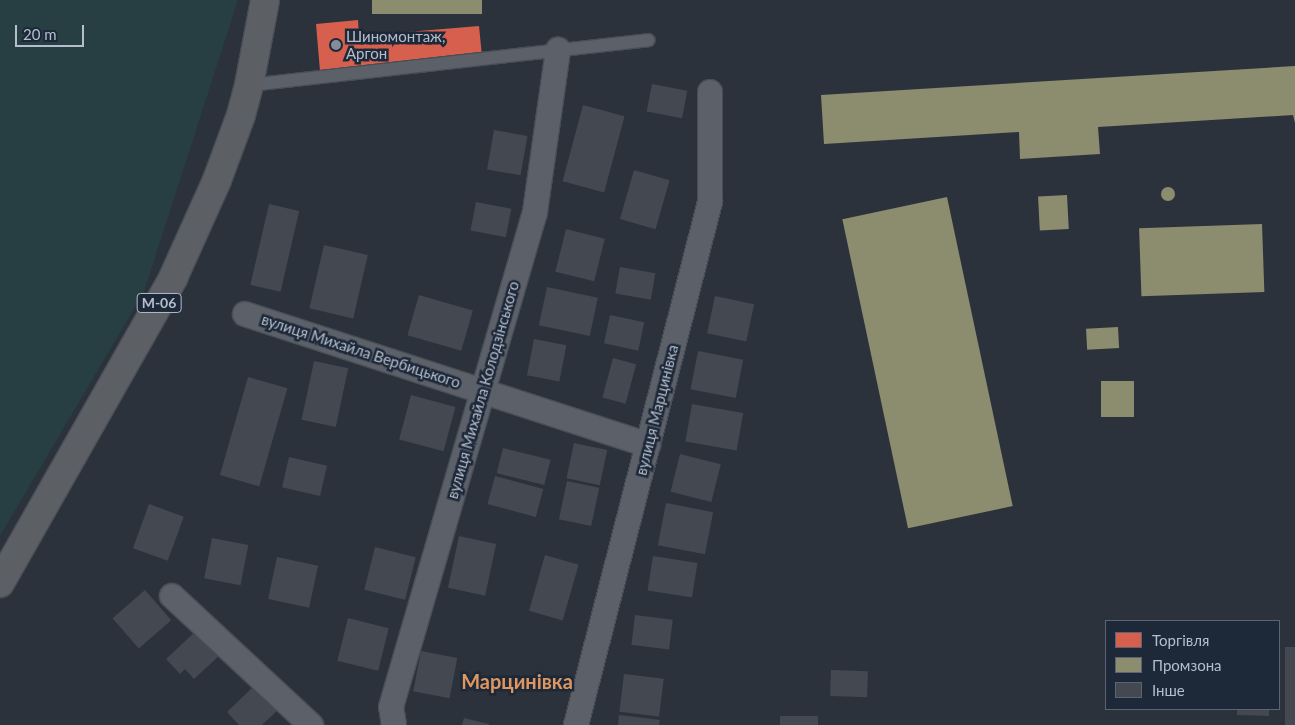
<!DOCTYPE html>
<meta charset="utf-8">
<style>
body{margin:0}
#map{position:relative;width:1295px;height:725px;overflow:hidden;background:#2b323c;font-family:Lato,sans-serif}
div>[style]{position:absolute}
.green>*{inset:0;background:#273e43}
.shops>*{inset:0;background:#d6604d}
.industry>*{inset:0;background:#8c8c6e;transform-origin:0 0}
.round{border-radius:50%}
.building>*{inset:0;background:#434851;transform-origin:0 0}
.roads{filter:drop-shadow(1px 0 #494e56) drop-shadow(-1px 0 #494e56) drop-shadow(0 1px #494e56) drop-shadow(0 -1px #494e56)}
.lane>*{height:12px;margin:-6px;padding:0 6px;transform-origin:6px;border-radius:6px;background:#5b6069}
.street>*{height:24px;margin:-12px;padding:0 12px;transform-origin:12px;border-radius:12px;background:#5b6069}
.highway>*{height:28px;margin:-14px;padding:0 14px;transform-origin:14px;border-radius:14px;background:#5c5f63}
.dots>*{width:14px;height:14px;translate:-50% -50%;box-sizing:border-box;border:2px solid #1d2838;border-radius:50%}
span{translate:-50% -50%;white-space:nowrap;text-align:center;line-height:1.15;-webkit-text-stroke:5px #1d2838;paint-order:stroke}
.shield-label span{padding:1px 4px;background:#1d2838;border:1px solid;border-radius:4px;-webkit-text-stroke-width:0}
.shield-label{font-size:14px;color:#b5becc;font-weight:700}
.poi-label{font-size:15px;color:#b5becc}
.left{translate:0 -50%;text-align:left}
.street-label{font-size:15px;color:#b5becc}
.district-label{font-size:20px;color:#de985f;font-weight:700}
.legend{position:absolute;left:1105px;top:620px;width:175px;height:90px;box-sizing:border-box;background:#1d2838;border:1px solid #5a6473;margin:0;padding:6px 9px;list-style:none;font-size:15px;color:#b5becc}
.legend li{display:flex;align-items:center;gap:10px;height:25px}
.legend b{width:25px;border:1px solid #5a6473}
.scale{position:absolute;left:15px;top:25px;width:69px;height:22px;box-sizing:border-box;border:2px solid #b5becc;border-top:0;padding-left:6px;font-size:15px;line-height:18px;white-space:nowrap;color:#b5becc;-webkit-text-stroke:4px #1d2838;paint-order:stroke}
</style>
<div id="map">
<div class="green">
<div style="clip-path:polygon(0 0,238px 0,144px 292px,0 536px)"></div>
</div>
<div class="shops">
<div style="clip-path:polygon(358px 20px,359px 36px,479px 26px,482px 56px,320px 71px,316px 24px)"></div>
</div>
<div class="industry">
<div style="left:372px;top:0;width:110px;height:14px"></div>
<div style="clip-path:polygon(1295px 66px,1295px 123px,1293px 115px,1098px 127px,1100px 154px,1020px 159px,1019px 132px,824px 144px,821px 95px)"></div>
<div class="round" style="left:1161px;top:187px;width:14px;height:14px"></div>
<div style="left:1067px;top:195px;width:34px;height:29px;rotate:87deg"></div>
<div style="left:947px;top:197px;width:316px;height:107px;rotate:78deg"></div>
<div style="left:1262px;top:224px;width:68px;height:123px;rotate:88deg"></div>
<div style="left:1118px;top:327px;width:21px;height:32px;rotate:87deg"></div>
<div style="left:1101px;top:381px;width:33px;height:36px"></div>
</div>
<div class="building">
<div style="left:652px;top:84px;width:36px;height:28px;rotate:11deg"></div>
<div style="left:583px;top:105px;width:43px;height:79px;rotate:15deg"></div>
<div style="left:494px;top:130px;width:34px;height:40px;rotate:10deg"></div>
<div style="left:634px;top:170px;width:37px;height:51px;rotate:16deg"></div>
<div style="left:476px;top:202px;width:36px;height:29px;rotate:11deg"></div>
<div style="left:269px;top:204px;width:31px;height:83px;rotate:13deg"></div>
<div style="left:566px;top:229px;width:40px;height:44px;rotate:14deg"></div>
<div style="left:324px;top:245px;width:45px;height:65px;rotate:13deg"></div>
<div style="left:620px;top:267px;width:36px;height:27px;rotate:10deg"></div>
<div style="left:547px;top:287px;width:52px;height:39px;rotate:12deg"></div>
<div style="left:419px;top:295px;width:56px;height:42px;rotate:16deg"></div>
<div style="left:715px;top:296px;width:40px;height:38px;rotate:12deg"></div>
<div style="left:610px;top:315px;width:35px;height:29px;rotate:12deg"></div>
<div style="left:534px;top:339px;width:33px;height:37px;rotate:11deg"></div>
<div style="left:698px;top:351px;width:46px;height:39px;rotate:11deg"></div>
<div style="left:613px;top:358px;width:24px;height:41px;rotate:15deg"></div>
<div style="left:314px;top:361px;width:35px;height:60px;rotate:12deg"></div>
<div style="left:248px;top:377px;width:41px;height:102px;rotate:16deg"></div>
<div style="left:411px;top:395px;width:46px;height:46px;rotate:15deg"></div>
<div style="left:692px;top:404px;width:52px;height:38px;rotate:10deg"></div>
<div style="left:574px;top:443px;width:34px;height:36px;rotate:12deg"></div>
<div style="left:503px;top:448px;width:49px;height:26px;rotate:14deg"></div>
<div style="left:680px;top:454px;width:42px;height:39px;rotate:14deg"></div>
<div style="left:289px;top:457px;width:39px;height:31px;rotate:13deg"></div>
<div style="left:495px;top:476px;width:50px;height:29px;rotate:15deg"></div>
<div style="left:567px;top:481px;width:33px;height:39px;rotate:12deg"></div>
<div style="left:666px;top:503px;width:48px;height:43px;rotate:11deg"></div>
<div style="left:149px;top:504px;width:37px;height:47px;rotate:20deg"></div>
<div style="left:459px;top:536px;width:38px;height:53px;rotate:12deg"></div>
<div style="left:212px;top:538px;width:37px;height:41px;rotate:11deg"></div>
<div style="left:375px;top:547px;width:42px;height:44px;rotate:14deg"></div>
<div style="left:545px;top:555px;width:35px;height:58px;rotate:16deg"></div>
<div style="left:653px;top:556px;width:45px;height:35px;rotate:9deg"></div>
<div style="left:277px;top:557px;width:42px;height:43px;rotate:12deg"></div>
<div style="left:145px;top:590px;width:40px;height:43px;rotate:49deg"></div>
<div style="left:635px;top:615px;width:38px;height:30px;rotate:7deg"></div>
<div style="left:348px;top:618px;width:42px;height:44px;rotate:14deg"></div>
<div style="clip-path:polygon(197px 630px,220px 655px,194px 679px,185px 669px,180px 674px,166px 659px)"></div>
<div style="left:1285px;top:647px;width:10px;height:78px"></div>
<div style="left:421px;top:651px;width:37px;height:41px;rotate:11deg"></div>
<div style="left:831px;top:670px;width:37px;height:26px;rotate:2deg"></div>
<div style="left:624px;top:674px;width:40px;height:38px;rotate:7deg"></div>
<div style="clip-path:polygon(256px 684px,279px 709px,262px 725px,239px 725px,227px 712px)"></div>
<div style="clip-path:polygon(1237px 709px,1269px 709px,1269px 716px,1237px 715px)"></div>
<div style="clip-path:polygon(619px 715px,660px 720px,659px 725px,618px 725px)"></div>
<div style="left:780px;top:716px;width:38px;height:9px"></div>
<div style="clip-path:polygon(464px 718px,489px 724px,489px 725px,462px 725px)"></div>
</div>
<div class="roads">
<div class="lane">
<div style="left:249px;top:85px;width:402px;rotate:-6.4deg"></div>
</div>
<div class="street">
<div style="left:245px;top:314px;width:424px;rotate:18deg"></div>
<div style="left:172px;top:596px;width:190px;rotate:42.9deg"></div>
<div style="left:394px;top:725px;width:18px;rotate:-99deg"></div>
<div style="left:391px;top:707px;width:516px;rotate:-73.78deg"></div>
<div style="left:535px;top:212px;width:164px;rotate:-81.9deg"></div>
<div style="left:576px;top:725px;width:540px;rotate:-75.63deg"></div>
<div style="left:710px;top:202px;width:110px;rotate:-90deg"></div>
</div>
<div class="highway">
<div style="left:0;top:583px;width:351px;rotate:-60.4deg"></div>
<div style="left:173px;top:278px;width:107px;rotate:-65.8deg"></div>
<div style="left:217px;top:180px;width:69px;rotate:-69.7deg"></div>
<div style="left:241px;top:115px;width:31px;rotate:-75deg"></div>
<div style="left:249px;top:85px;width:86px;rotate:-79.3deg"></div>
</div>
</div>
<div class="dots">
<div style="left:336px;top:45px;background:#858d9a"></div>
</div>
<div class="shield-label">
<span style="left:159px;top:303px">М-06</span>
</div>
<div class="poi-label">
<span class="left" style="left:346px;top:45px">Шиномонтаж,<br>Аргон</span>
</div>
<div class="street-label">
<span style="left:361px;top:351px;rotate:18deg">вулиця Михайла Вербицького</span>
<span style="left:483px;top:390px;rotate:-74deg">вулиця Михайла Колодзінського</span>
<span style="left:657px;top:410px;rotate:-76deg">вулиця Марцинівка</span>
</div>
<div class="district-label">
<span style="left:517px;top:681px">Марцинівка</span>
</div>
<ul class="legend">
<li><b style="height:14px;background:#d6604d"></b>Торгівля</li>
<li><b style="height:14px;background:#8c8c6e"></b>Промзона</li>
<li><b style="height:14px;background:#434851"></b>Інше</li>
</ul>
<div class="scale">20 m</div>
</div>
